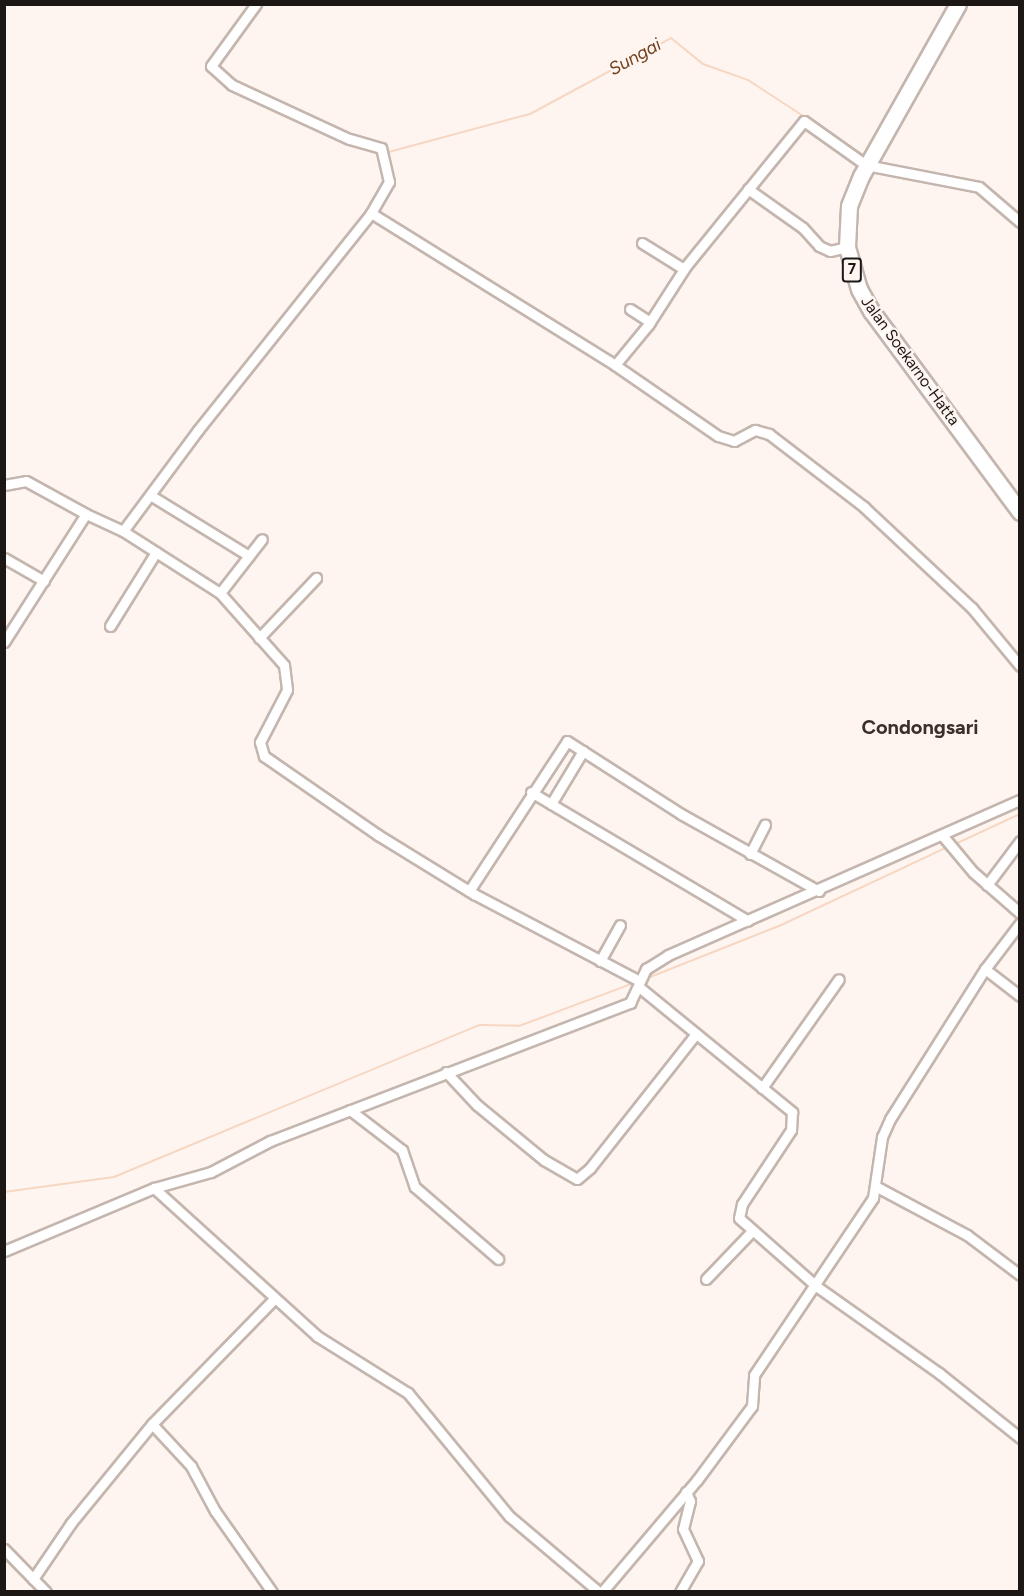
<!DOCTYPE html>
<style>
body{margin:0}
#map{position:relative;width:1024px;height:1596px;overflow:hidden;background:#fef5f0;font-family:Figtree,sans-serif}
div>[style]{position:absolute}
.stream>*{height:2px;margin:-1px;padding:0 1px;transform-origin:1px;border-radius:1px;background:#f7d6c2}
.roads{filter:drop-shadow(2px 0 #c4b6ae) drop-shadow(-2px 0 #c4b6ae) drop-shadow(0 2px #c4b6ae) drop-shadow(0 -2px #c4b6ae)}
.minor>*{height:9px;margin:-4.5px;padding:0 4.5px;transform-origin:4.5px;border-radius:4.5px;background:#fff}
.trunk>*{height:15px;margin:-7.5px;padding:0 7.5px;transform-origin:7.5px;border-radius:7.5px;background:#fff}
span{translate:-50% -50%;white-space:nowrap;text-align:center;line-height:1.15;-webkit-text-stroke:4.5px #fef5f0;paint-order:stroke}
.shield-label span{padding:2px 4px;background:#fef5f0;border:2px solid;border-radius:4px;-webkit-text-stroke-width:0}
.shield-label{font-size:15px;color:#1c1714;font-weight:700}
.street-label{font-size:16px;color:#1c1714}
.water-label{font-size:18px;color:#73401c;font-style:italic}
.quarter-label{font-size:20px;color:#3a2f29;font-weight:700}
.frame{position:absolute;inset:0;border:6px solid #1c1714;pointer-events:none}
</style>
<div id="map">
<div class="stream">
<div style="left:385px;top:153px;width:150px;rotate:-15.1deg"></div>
<div style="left:530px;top:114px;width:160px;rotate:-28.3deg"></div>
<div style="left:671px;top:38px;width:41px;rotate:39.1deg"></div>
<div style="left:703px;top:64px;width:48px;rotate:19.6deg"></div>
<div style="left:748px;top:80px;width:141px;rotate:33.1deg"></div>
<div style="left:953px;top:845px;width:74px;rotate:-24.8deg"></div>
<div style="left:645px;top:979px;width:144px;rotate:-21.6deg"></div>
<div style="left:779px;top:926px;width:187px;rotate:-25.1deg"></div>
<div style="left:4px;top:1192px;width:111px;rotate:-7.8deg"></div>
<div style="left:114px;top:1177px;width:396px;rotate:-22.6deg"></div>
<div style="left:480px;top:1025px;width:39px;rotate:1deg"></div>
<div style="left:519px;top:1026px;width:123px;rotate:-20.5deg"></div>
</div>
<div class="roads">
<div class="minor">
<div style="left:748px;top:189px;width:67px;rotate:35.3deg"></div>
<div style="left:803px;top:228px;width:24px;rotate:48deg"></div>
<div style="left:819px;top:246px;width:12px;rotate:24deg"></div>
<div style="left:830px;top:251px;width:17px;rotate:-13deg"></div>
<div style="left:371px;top:213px;width:287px;rotate:31.9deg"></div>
<div style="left:615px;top:365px;width:125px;rotate:34.6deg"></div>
<div style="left:718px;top:436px;width:17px;rotate:17deg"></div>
<div style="left:734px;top:441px;width:24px;rotate:-28deg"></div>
<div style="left:755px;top:430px;width:15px;rotate:16deg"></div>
<div style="left:769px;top:434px;width:120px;rotate:37.5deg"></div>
<div style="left:864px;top:507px;width:148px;rotate:43.1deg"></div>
<div style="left:972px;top:608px;width:75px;rotate:50.4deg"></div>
<div style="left:642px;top:243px;width:49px;rotate:31.8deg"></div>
<div style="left:630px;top:309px;width:24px;rotate:33deg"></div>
<div style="left:615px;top:365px;width:52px;rotate:-50.5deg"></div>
<div style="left:648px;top:325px;width:70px;rotate:-57.2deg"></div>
<div style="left:686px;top:266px;width:187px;rotate:-50.9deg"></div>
<div style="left:804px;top:121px;width:76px;rotate:35.4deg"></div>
<div style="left:866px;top:165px;width:115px;rotate:11deg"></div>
<div style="left:979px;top:187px;width:54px;rotate:40.5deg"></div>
<div style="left:4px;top:485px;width:22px;rotate:-10deg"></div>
<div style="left:26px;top:481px;width:68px;rotate:28.8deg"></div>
<div style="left:150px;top:495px;width:116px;rotate:31.6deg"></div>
<div style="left:123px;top:531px;width:126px;rotate:-53.4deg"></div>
<div style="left:198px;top:430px;width:278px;rotate:-51.4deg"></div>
<div style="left:371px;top:213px;width:36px;rotate:-60deg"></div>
<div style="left:389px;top:182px;width:35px;rotate:-103deg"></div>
<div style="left:381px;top:148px;width:33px;rotate:-164deg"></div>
<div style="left:349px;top:139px;width:129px;rotate:-155.2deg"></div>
<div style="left:232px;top:85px;width:28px;rotate:-138deg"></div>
<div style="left:211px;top:66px;width:77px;rotate:-54deg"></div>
<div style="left:4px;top:558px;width:46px;rotate:29.9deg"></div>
<div style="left:220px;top:593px;width:68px;rotate:-52.1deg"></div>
<div style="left:110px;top:626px;width:87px;rotate:-58.1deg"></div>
<div style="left:259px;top:638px;width:83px;rotate:-46.5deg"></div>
<div style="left:4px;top:642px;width:152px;rotate:-57.4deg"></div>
<div style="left:86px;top:514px;width:41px;rotate:24.7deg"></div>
<div style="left:123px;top:531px;width:115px;rotate:32.6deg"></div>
<div style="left:220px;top:593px;width:96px;rotate:48.4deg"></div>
<div style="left:284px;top:665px;width:25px;rotate:83deg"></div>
<div style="left:287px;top:690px;width:59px;rotate:117.4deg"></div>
<div style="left:260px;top:742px;width:15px;rotate:74deg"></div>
<div style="left:264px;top:756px;width:139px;rotate:34.7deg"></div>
<div style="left:378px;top:835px;width:113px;rotate:31.6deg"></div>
<div style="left:474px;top:894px;width:187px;rotate:27.7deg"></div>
<div style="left:531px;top:792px;width:252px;rotate:30.7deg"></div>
<div style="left:551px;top:804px;width:62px;rotate:-58.9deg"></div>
<div style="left:942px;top:835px;width:48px;rotate:50deg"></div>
<div style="left:973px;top:872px;width:62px;rotate:41.1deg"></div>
<div style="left:750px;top:854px;width:33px;rotate:-63deg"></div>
<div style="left:987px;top:885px;width:55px;rotate:-53.1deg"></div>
<div style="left:469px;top:891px;width:179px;rotate:-56.8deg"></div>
<div style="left:567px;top:741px;width:135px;rotate:32.6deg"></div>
<div style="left:681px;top:814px;width:158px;rotate:29.2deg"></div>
<div style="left:600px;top:961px;width:41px;rotate:-60.9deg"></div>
<div style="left:985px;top:969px;width:44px;rotate:37.6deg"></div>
<div style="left:639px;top:987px;width:198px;rotate:39.2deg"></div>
<div style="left:792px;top:1112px;width:18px;rotate:93deg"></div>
<div style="left:791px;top:1130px;width:89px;rotate:123.5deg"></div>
<div style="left:742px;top:1204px;width:14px;rotate:102deg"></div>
<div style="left:739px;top:1218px;width:103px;rotate:41.4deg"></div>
<div style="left:816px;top:1286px;width:151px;rotate:35.3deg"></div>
<div style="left:939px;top:1373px;width:104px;rotate:38.7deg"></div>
<div style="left:446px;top:1072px;width:45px;rotate:46.8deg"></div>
<div style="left:477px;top:1105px;width:87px;rotate:39.4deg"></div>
<div style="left:544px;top:1160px;width:38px;rotate:30deg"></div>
<div style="left:577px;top:1179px;width:17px;rotate:-40deg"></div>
<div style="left:590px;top:1168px;width:171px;rotate:-51.7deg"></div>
<div style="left:762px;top:1088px;width:133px;rotate:-54.8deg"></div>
<div style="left:350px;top:1110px;width:66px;rotate:37.6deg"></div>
<div style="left:402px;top:1150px;width:39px;rotate:71deg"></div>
<div style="left:415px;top:1187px;width:110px;rotate:40.9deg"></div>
<div style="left:877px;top:1187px;width:102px;rotate:28.1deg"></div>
<div style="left:967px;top:1235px;width:66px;rotate:37deg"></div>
<div style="left:154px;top:1188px;width:220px;rotate:42.2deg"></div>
<div style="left:317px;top:1336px;width:107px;rotate:32.1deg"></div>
<div style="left:408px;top:1393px;width:159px;rotate:50.6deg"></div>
<div style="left:509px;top:1516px;width:118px;rotate:40.2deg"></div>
<div style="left:4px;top:1251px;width:163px;rotate:-22.8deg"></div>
<div style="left:154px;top:1188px;width:59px;rotate:-15.7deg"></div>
<div style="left:211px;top:1172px;width:67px;rotate:-27.7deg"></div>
<div style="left:270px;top:1141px;width:386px;rotate:-21deg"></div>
<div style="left:630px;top:1003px;width:38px;rotate:-65deg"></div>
<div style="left:646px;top:969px;width:26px;rotate:-32deg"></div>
<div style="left:668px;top:955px;width:385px;rotate:-23.8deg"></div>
<div style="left:706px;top:1279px;width:65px;rotate:-46.2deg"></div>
<div style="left:4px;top:1549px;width:60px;rotate:45.7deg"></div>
<div style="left:33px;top:1579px;width:68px;rotate:-55.8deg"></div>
<div style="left:71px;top:1523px;width:128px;rotate:-50.7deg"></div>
<div style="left:272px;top:1592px;width:99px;rotate:-125.1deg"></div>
<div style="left:215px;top:1511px;width:51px;rotate:-118.1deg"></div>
<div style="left:191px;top:1466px;width:57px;rotate:-132.9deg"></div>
<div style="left:152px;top:1424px;width:175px;rotate:-45.7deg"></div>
<div style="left:602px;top:1592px;width:147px;rotate:-49.7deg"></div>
<div style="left:697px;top:1480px;width:92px;rotate:-53.4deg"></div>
<div style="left:752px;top:1406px;width:31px;rotate:-86deg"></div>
<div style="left:754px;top:1375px;width:213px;rotate:-56.1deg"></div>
<div style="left:873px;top:1198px;width:62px;rotate:-81.6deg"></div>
<div style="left:882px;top:1137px;width:20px;rotate:-66deg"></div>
<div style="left:890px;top:1119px;width:178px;rotate:-57.7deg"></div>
<div style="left:985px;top:969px;width:58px;rotate:-52.7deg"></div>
<div style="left:680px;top:1592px;width:36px;rotate:-60deg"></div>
<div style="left:698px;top:1561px;width:35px;rotate:-115deg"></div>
<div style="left:683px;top:1529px;width:29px;rotate:-76deg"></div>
<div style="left:690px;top:1501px;width:10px;rotate:-114deg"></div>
</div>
<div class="trunk">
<div style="left:958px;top:4px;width:197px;rotate:119.4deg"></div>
<div style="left:861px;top:176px;width:32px;rotate:112deg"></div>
<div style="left:849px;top:206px;width:41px;rotate:92.8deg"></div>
<div style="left:847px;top:247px;width:44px;rotate:74.1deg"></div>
<div style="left:859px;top:289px;width:26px;rotate:61deg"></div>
<div style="left:872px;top:312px;width:249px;rotate:53.5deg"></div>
</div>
</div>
<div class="shield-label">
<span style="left:852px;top:270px">7</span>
</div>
<div class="street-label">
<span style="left:910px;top:361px;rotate:54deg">Jalan Soekarno-Hatta</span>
</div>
<div class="water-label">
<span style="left:635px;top:57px;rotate:-29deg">Sungai</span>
</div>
<div class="quarter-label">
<span style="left:920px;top:727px">Condongsari</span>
</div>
<div class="frame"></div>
</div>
